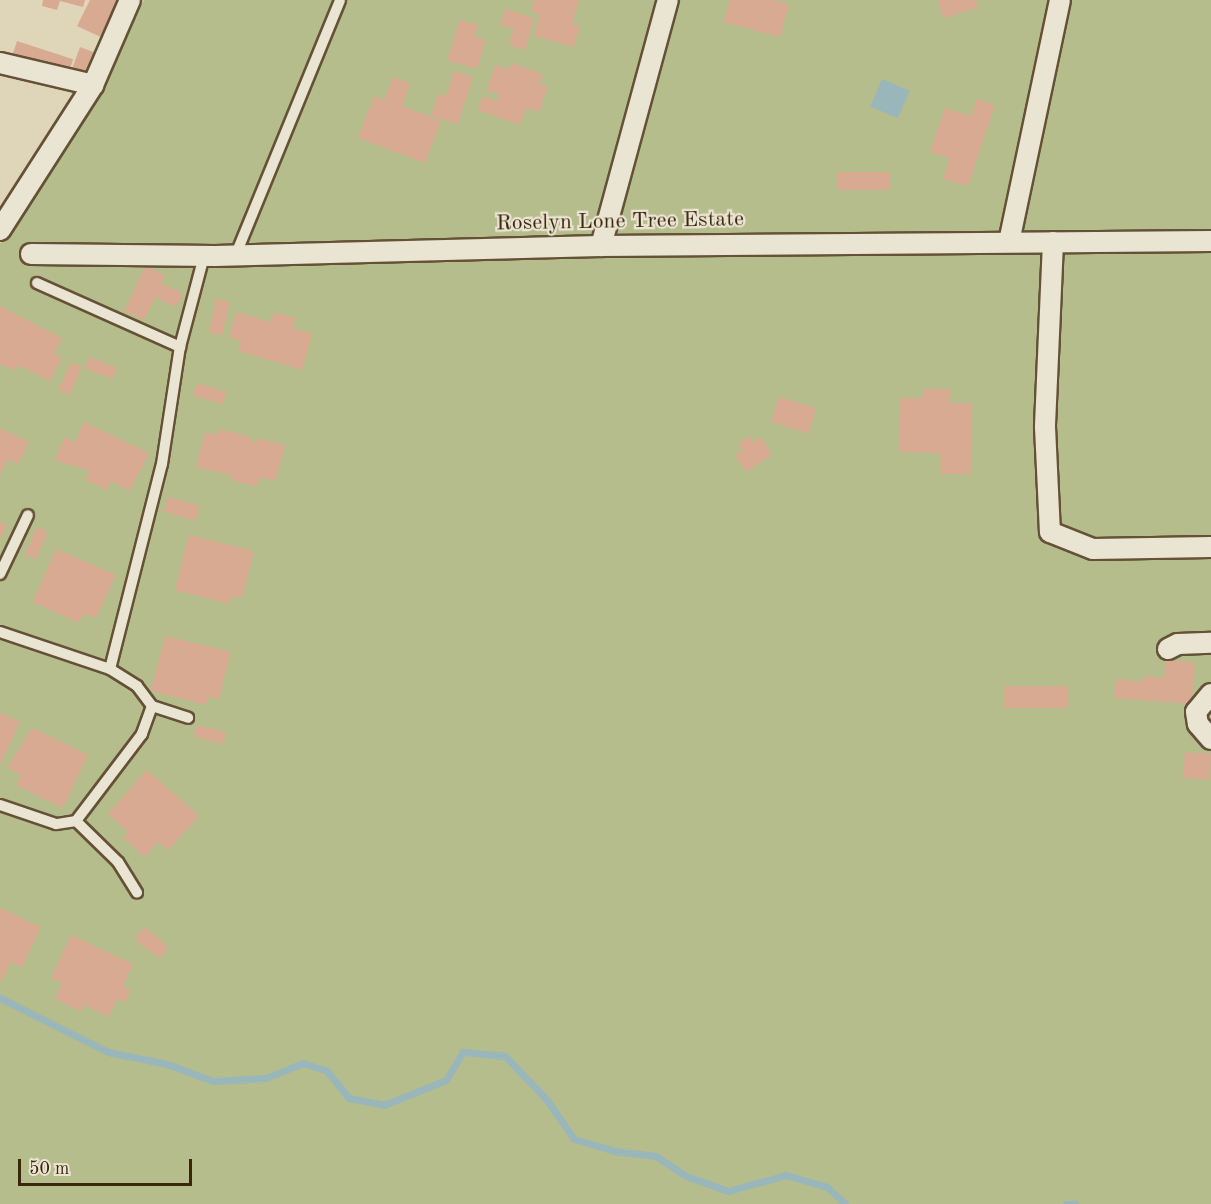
<!DOCTYPE html>
<style>
body{margin:0}
#map{position:relative;width:1211px;height:1204px;overflow:hidden;background:#dfd6b9;font-family:"Old Standard TT",serif}
div>[style]{position:absolute}
.green>*{inset:0;background:#b6bd8c}
.water>*{inset:0;background:#99b6bb;transform-origin:0 0}
.stream>*{height:7px;margin:-3.5px;padding:0 3.5px;transform-origin:3.5px;border-radius:3.5px;background:#99b6bb}
.building>*{inset:0;background:#d9aa92;transform-origin:0 0}
.roads{filter:drop-shadow(2px 0 #655136) drop-shadow(-2px 0 #655136) drop-shadow(0 2px #655136) drop-shadow(0 -2px #655136)}
.lane>*{height:10px;margin:-5px;padding:0 5px;transform-origin:5px;border-radius:5px;background:#eae4d2}
.street>*{height:20px;margin:-10px;padding:0 10px;transform-origin:10px;border-radius:10px;background:#eae4d2}
span{translate:-50% -50%;white-space:nowrap;text-align:center;line-height:1.15;-webkit-text-stroke:4.5px #eae4d2;paint-order:stroke}
.street-label{font-size:22px;color:#3c250b}
.scale{position:absolute;left:18px;top:1159px;width:174px;height:27px;box-sizing:border-box;border:3px solid #3c250b;border-top:0;padding-left:8px;font-size:18px;line-height:21px;white-space:nowrap;color:#3c250b;-webkit-text-stroke:4px #eae4d2;paint-order:stroke}
</style>
<div id="map">
<div class="green">
<div style="clip-path:polygon(144px 0,1211px 0,1211px 1204px,0 1204px,0 244px,99px 95px)"></div>
</div>
<div class="water">
<div style="left:882px;top:79px;width:30px;height:30px;rotate:23deg"></div>
</div>
<div class="stream">
<div style="left:0;top:998px;width:121px;rotate:26.6deg"></div>
<div style="left:108px;top:1052px;width:60px;rotate:11.5deg"></div>
<div style="left:167px;top:1064px;width:49px;rotate:20.3deg"></div>
<div style="left:213px;top:1081px;width:53px;rotate:-3.2deg"></div>
<div style="left:266px;top:1078px;width:40px;rotate:-22deg"></div>
<div style="left:303px;top:1063px;width:25px;rotate:18deg"></div>
<div style="left:327px;top:1071px;width:35px;rotate:51deg"></div>
<div style="left:349px;top:1098px;width:36px;rotate:11deg"></div>
<div style="left:384px;top:1105px;width:67px;rotate:-22deg"></div>
<div style="left:446px;top:1080px;width:33px;rotate:-59deg"></div>
<div style="left:463px;top:1052px;width:42px;rotate:5.4deg"></div>
<div style="left:505px;top:1056px;width:61px;rotate:46.3deg"></div>
<div style="left:547px;top:1100px;width:47px;rotate:55.3deg"></div>
<div style="left:574px;top:1139px;width:43px;rotate:16.3deg"></div>
<div style="left:615px;top:1151px;width:41px;rotate:7deg"></div>
<div style="left:656px;top:1156px;width:36px;rotate:34deg"></div>
<div style="left:686px;top:1176px;width:45px;rotate:19.7deg"></div>
<div style="left:728px;top:1191px;width:60px;rotate:-15.4deg"></div>
<div style="left:786px;top:1175px;width:43px;rotate:16.3deg"></div>
<div style="left:827px;top:1187px;width:25px;rotate:43deg"></div>
<div style="left:1066px;top:1204px;width:9px"></div>
</div>
<div class="building">
<div style="clip-path:polygon(43px 0,85px 0,83px 7px,60px 1px,57px 10px,42px 6px)"></div>
<div style="clip-path:polygon(90px 0,124px 0,105px 39px,77px 26px)"></div>
<div style="clip-path:polygon(534px 0,579px 0,572px 24px,580px 26px,574px 47px,534px 36px,540px 14px,531px 12px)"></div>
<div style="clip-path:polygon(730px 0,773px 0,789px 4px,780px 37px,724px 22px)"></div>
<div style="clip-path:polygon(938px 0,976px 0,979px 7px,943px 18px)"></div>
<div style="clip-path:polygon(505px 9px,534px 18px,525px 50px,509px 45px,514px 29px,500px 25px)"></div>
<div style="clip-path:polygon(460px 20px,478px 25px,474px 37px,486px 40px,477px 69px,447px 60px)"></div>
<div style="left:17px;top:41px;width:59px;height:14px;rotate:18deg"></div>
<div style="left:80px;top:47px;width:15px;height:26px;rotate:20deg"></div>
<div style="clip-path:polygon(512px 63px,543px 74px,539px 84px,548px 87px,539px 112px,526px 108px,520px 125px,478px 110px,483px 96px,497px 101px,499px 94px,487px 91px,495px 65px,509px 69px)"></div>
<div style="clip-path:polygon(454px 71px,473px 77px,458px 124px,431px 116px,438px 94px,446px 96px)"></div>
<div style="clip-path:polygon(393px 77px,410px 83px,402px 106px,441px 121px,425px 163px,358px 138px,374px 96px,384px 100px)"></div>
<div style="clip-path:polygon(977px 99px,995px 105px,968px 186px,943px 179px,950px 158px,930px 152px,945px 108px,971px 116px)"></div>
<div style="left:837px;top:172px;width:53px;height:18px"></div>
<div style="clip-path:polygon(145px 266px,165px 275px,161px 283px,183px 293px,176px 307px,155px 297px,144px 320px,124px 311px)"></div>
<div style="left:216px;top:299px;width:14px;height:34px;rotate:12deg"></div>
<div style="clip-path:polygon(0 306px,62px 338px,54px 354px,62px 358px,50px 381px,19px 365px,15px 371px,0 364px)"></div>
<div style="clip-path:polygon(236px 312px,271px 322px,274px 312px,296px 318px,293px 328px,312px 334px,302px 370px,239px 351px,241px 341px,229px 338px)"></div>
<div style="left:89px;top:357px;width:30px;height:12px;rotate:21deg"></div>
<div style="left:71px;top:362px;width:12px;height:31px;rotate:24deg"></div>
<div style="left:197px;top:383px;width:31px;height:13px;rotate:17deg"></div>
<div style="clip-path:polygon(923px 389px,950px 389px,950px 403px,972px 403px,971px 474px,940px 474px,940px 453px,899px 452px,900px 398px,923px 398px)"></div>
<div style="left:779px;top:397px;width:39px;height:26px;rotate:17deg"></div>
<div style="clip-path:polygon(84px 422px,149px 453px,130px 491px,111px 481px,107px 490px,85px 480px,90px 471px,55px 460px,65px 437px,75px 442px)"></div>
<div style="clip-path:polygon(0 428px,29px 442px,18px 464px,8px 459px,0 475px)"></div>
<div style="clip-path:polygon(219px 429px,251px 437px,250px 441px,257px 443px,258px 438px,285px 445px,275px 481px,260px 477px,257px 487px,231px 480px,232px 475px,196px 467px,205px 432px,217px 435px)"></div>
<div style="clip-path:polygon(749px 436px,754px 442px,760px 437px,772px 454px,747px 472px,735px 456px,743px 450px,738px 444px)"></div>
<div style="left:168px;top:497px;width:33px;height:15px;rotate:16deg"></div>
<div style="clip-path:polygon(0 522px,7px 525px,0 539px)"></div>
<div style="left:37px;top:527px;width:12px;height:30px;rotate:24deg"></div>
<div style="clip-path:polygon(189px 535px,254px 551px,242px 598px,231px 596px,229px 604px,175px 590px)"></div>
<div style="clip-path:polygon(56px 549px,116px 575px,96px 618px,84px 613px,79px 623px,33px 602px)"></div>
<div style="clip-path:polygon(165px 636px,231px 652px,219px 699px,208px 697px,206px 705px,151px 691px)"></div>
<div style="clip-path:polygon(1166px 660px,1195px 663px,1192px 704px,1114px 698px,1116px 679px,1142px 682px,1143px 676px,1164px 678px)"></div>
<div style="left:1068px;top:686px;width:22px;height:64px;rotate:90deg"></div>
<div style="clip-path:polygon(0 713px,20px 722px,0 765px)"></div>
<div style="left:197px;top:725px;width:30px;height:12px;rotate:14deg"></div>
<div style="clip-path:polygon(32px 728px,88px 755px,63px 808px,16px 785px,21px 775px,7px 768px)"></div>
<div style="left:1185px;top:752px;width:26px;height:26px;rotate:4deg"></div>
<div style="clip-path:polygon(147px 770px,199px 816px,168px 850px,158px 842px,145px 857px,123px 838px,128px 832px,108px 814px)"></div>
<div style="clip-path:polygon(0 908px,41px 927px,22px 967px,11px 962px,0 984px)"></div>
<div style="left:144px;top:927px;width:32px;height:15px;rotate:39deg"></div>
<div style="clip-path:polygon(71px 935px,133px 964px,123px 986px,131px 990px,125px 1002px,117px 999px,109px 1017px,84px 1005px,82px 1012px,55px 999px,62px 983px,51px 978px)"></div>
</div>
<div class="roads">
<div class="lane">
<div style="left:236px;top:254px;width:274px;rotate:-67.7deg"></div>
<div style="left:37px;top:283px;width:157px;rotate:24.1deg"></div>
<div style="left:0;top:574px;width:65px;rotate:-64.6deg"></div>
<div style="left:0;top:632px;width:116px;rotate:18.6deg"></div>
<div style="left:110px;top:669px;width:32px;rotate:32deg"></div>
<div style="left:137px;top:686px;width:25px;rotate:53deg"></div>
<div style="left:152px;top:706px;width:30px;rotate:110deg"></div>
<div style="left:142px;top:734px;width:109px;rotate:127.2deg"></div>
<div style="left:76px;top:821px;width:20px;rotate:171deg"></div>
<div style="left:56px;top:824px;width:59px;rotate:-161.3deg"></div>
<div style="left:110px;top:669px;width:211px;rotate:-75.8deg"></div>
<div style="left:162px;top:464px;width:118px;rotate:-81.3deg"></div>
<div style="left:180px;top:347px;width:94px;rotate:-75.2deg"></div>
<div style="left:152px;top:706px;width:38px;rotate:18deg"></div>
<div style="left:76px;top:821px;width:59px;rotate:44.3deg"></div>
<div style="left:118px;top:862px;width:36px;rotate:58deg"></div>
</div>
<div class="street">
<div style="left:0;top:63px;width:96px;rotate:13.3deg"></div>
<div style="left:0;top:230px;width:172px;rotate:-57.3deg"></div>
<div style="left:93px;top:85px;width:93px;rotate:-66.5deg"></div>
<div style="left:1009px;top:242px;width:247px;rotate:-78.1deg"></div>
<div style="left:1053px;top:242px;width:185px;rotate:92.5deg"></div>
<div style="left:1045px;top:427px;width:105px;rotate:87.3deg"></div>
<div style="left:1050px;top:532px;width:46px;rotate:21.6deg"></div>
<div style="left:1093px;top:549px;width:118px;rotate:-1deg"></div>
<div style="left:601px;top:246px;width:255px;rotate:-74.8deg"></div>
<div style="left:31px;top:254px;width:184px;rotate:0.6deg"></div>
<div style="left:215px;top:256px;width:386px;rotate:-1.5deg"></div>
<div style="left:601px;top:246px;width:610px;rotate:-0.47deg"></div>
<div style="left:1168px;top:649px;width:11px;rotate:-27deg"></div>
<div style="left:1178px;top:644px;width:33px;rotate:-2deg"></div>
<div style="left:1211px;top:694px;width:23px;rotate:130deg"></div>
<div style="left:1196px;top:712px;width:12px;rotate:81deg"></div>
<div style="left:1198px;top:724px;width:20px;rotate:49deg"></div>
</div>
</div>
<div class="street-label">
<span style="left:620px;top:222px;rotate:-1deg">Roselyn Lone Tree Estate</span>
</div>
<div class="scale">50 m</div>
</div>
